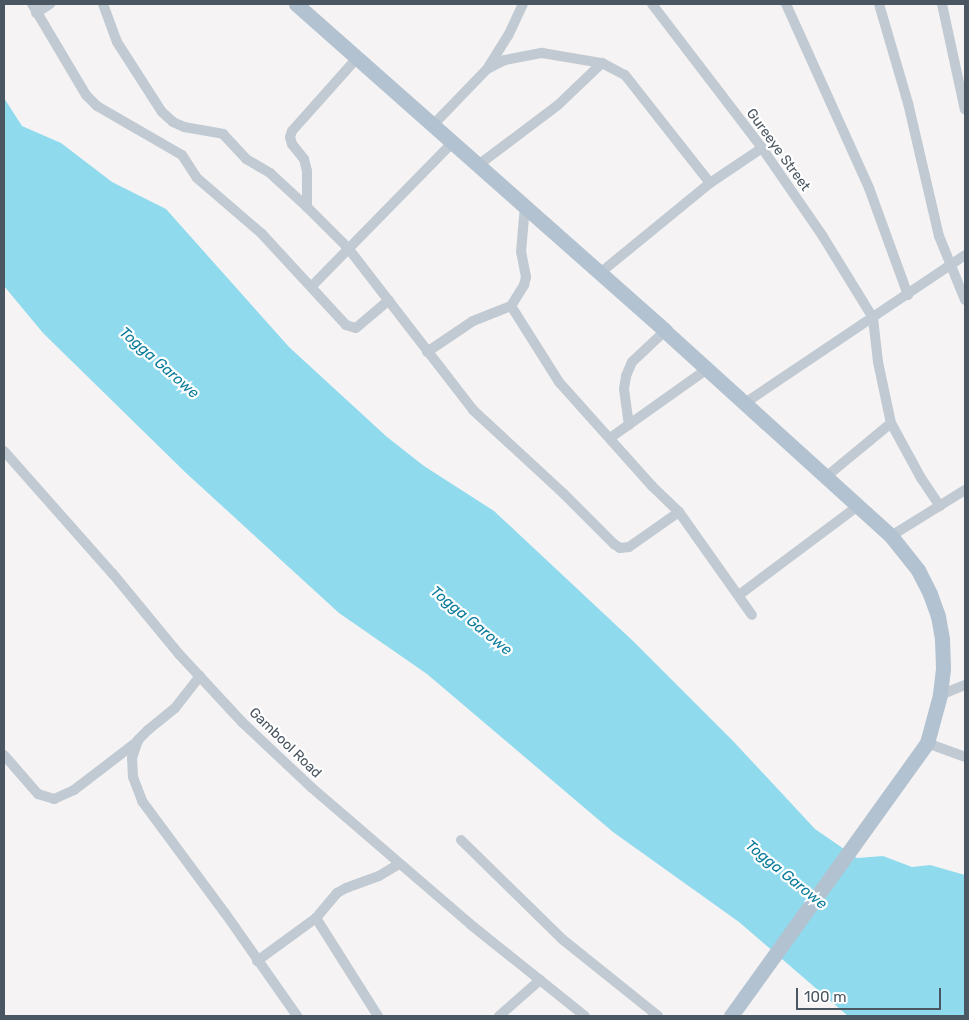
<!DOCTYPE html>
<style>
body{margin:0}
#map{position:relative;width:969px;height:1020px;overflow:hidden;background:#f5f3f3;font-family:Rubik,sans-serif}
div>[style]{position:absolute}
.water>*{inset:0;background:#90daee}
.minor>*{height:10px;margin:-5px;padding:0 5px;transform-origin:5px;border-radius:5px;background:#c1cad2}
.primary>*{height:15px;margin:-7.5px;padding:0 7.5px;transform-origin:7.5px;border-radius:7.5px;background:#b3c2d1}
span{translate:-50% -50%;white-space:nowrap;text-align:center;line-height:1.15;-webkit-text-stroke:4.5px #fff;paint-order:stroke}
.street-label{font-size:14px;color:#4a5661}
.water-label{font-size:15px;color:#0c7c9b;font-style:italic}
.frame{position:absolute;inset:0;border:5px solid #4a5661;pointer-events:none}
.scale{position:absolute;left:796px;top:988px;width:145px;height:22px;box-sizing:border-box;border:2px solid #4a5661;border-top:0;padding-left:6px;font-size:15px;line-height:18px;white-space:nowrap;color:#4a5661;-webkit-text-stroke:4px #fff;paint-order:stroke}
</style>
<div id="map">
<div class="water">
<div style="clip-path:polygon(4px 98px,22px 126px,61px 143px,112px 182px,166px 209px,289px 347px,387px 437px,424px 466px,494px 511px,633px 641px,733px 741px,815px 829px,857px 858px,883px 856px,912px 867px,930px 865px,965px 875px,965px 1016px,848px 1016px,739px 922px,613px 832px,427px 674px,339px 613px,185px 472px,43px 333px,4px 286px)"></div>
</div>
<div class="minor">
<div style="left:32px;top:4px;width:106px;rotate:59.3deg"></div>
<div style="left:86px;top:95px;width:16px;rotate:45deg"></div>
<div style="left:97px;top:106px;width:98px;rotate:30deg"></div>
<div style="left:182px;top:155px;width:27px;rotate:57deg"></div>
<div style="left:197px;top:178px;width:86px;rotate:40.7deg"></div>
<div style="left:262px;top:234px;width:124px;rotate:47.3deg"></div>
<div style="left:346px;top:325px;width:10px;rotate:17deg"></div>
<div style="left:356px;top:328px;width:43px;rotate:-40.3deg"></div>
<div style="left:103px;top:4px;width:40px;rotate:69.8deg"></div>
<div style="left:117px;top:42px;width:83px;rotate:57.3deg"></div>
<div style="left:162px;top:112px;width:15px;rotate:42deg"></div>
<div style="left:173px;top:122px;width:12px;rotate:24deg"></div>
<div style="left:184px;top:127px;width:40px;rotate:10deg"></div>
<div style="left:223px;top:134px;width:34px;rotate:47deg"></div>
<div style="left:246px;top:159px;width:28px;rotate:30deg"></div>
<div style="left:270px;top:173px;width:50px;rotate:42.6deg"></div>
<div style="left:307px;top:207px;width:58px;rotate:45deg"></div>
<div style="left:348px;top:248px;width:205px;rotate:52.3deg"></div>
<div style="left:473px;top:410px;width:124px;rotate:42.7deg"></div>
<div style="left:564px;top:494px;width:71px;rotate:45deg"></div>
<div style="left:614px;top:544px;width:7px;rotate:34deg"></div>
<div style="left:620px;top:548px;width:9px;rotate:-6deg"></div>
<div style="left:629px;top:547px;width:61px;rotate:-35deg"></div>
<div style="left:652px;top:4px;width:181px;rotate:52.6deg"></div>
<div style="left:762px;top:148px;width:106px;rotate:55.4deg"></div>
<div style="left:822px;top:235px;width:97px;rotate:58.4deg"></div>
<div style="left:873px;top:318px;width:44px;rotate:83.5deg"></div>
<div style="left:878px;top:362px;width:62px;rotate:78deg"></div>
<div style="left:891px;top:423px;width:63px;rotate:61.4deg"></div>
<div style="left:921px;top:478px;width:34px;rotate:56deg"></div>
<div style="left:786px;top:4px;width:202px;rotate:65.7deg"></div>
<div style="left:869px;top:188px;width:114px;rotate:70deg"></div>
<div style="left:879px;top:4px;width:103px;rotate:73.7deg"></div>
<div style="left:908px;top:103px;width:137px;rotate:76.9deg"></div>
<div style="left:939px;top:236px;width:69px;rotate:67.9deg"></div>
<div style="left:942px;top:4px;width:108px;rotate:77.8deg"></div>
<div style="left:36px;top:13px;width:17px;rotate:-33deg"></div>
<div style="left:489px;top:66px;width:36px;rotate:-58deg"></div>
<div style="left:508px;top:36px;width:35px;rotate:-65deg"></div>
<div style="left:433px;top:125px;width:78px;rotate:-46deg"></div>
<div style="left:487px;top:69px;width:20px;rotate:-27deg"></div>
<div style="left:505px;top:60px;width:38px;rotate:-11deg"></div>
<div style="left:542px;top:53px;width:61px;rotate:9.5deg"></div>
<div style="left:477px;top:166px;width:101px;rotate:-37deg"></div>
<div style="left:558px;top:105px;width:61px;rotate:-43.7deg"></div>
<div style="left:602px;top:63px;width:26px;rotate:28deg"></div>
<div style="left:625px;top:75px;width:137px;rotate:51.8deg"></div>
<div style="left:307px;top:207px;width:36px;rotate:-90deg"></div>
<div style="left:307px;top:171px;width:12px;rotate:-104deg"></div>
<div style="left:304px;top:159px;width:19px;rotate:-129deg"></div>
<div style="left:292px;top:144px;width:7px;rotate:-106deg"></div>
<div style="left:290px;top:137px;width:6px;rotate:-72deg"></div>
<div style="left:292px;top:131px;width:98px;rotate:-48.3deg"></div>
<div style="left:600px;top:273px;width:142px;rotate:-39.3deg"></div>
<div style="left:710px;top:183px;width:63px;rotate:-33.9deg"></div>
<div style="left:312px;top:286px;width:202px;rotate:-45.6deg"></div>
<div style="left:511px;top:306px;width:90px;rotate:57.7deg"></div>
<div style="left:559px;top:382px;width:140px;rotate:48.2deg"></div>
<div style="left:652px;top:486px;width:37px;rotate:44deg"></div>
<div style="left:679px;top:512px;width:126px;rotate:54.7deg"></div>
<div style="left:427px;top:352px;width:55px;rotate:-34deg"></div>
<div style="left:473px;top:321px;width:41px;rotate:-21.5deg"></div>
<div style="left:511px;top:306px;width:25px;rotate:-58deg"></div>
<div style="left:524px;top:285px;width:8px;rotate:-76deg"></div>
<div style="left:526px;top:277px;width:25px;rotate:-101deg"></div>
<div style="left:521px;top:252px;width:46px;rotate:-85deg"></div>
<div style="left:745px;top:403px;width:265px;rotate:-33.9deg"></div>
<div style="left:629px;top:425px;width:36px;rotate:-98deg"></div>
<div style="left:624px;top:389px;width:13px;rotate:-81deg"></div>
<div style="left:626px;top:376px;width:15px;rotate:-67deg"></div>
<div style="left:632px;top:362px;width:45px;rotate:-43.2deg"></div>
<div style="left:610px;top:438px;width:119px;rotate:-35.4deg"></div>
<div style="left:4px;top:451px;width:164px;rotate:48.5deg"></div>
<div style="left:113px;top:574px;width:104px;rotate:50.5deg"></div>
<div style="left:179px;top:654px;width:93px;rotate:47.2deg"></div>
<div style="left:242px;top:722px;width:95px;rotate:43.3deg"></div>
<div style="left:311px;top:787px;width:210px;rotate:40.7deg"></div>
<div style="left:470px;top:924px;width:147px;rotate:38.7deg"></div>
<div style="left:827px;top:476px;width:83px;rotate:-39.6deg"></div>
<div style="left:891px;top:536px;width:87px;rotate:-31.9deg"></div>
<div style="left:739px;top:595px;width:149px;rotate:-36.8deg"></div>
<div style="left:200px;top:676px;width:41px;rotate:128deg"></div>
<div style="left:175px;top:708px;width:35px;rotate:141deg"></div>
<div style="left:148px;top:730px;width:14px;rotate:135deg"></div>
<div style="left:138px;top:740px;width:19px;rotate:108deg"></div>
<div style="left:132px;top:758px;width:19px;rotate:87deg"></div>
<div style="left:133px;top:777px;width:26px;rotate:69deg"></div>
<div style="left:142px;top:801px;width:139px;rotate:53.5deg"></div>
<div style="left:225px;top:913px;width:126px;rotate:55deg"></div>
<div style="left:940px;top:695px;width:27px;rotate:-22deg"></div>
<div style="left:927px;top:743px;width:40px;rotate:20.2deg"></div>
<div style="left:4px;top:755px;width:52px;rotate:48.9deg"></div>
<div style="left:38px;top:794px;width:17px;rotate:17deg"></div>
<div style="left:54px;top:799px;width:22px;rotate:-24deg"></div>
<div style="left:74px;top:790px;width:81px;rotate:-37.4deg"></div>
<div style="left:461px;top:840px;width:141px;rotate:44.4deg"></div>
<div style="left:562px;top:939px;width:123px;rotate:38.7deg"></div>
<div style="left:316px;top:918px;width:116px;rotate:57.7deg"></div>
<div style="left:257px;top:961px;width:73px;rotate:-36.1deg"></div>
<div style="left:316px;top:918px;width:33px;rotate:-50deg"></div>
<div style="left:337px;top:893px;width:10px;rotate:-29deg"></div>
<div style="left:346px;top:888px;width:35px;rotate:-20deg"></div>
<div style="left:379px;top:876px;width:23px;rotate:-31deg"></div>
<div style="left:499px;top:1016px;width:55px;rotate:-41.3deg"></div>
</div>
<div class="primary">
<div style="left:296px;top:4px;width:493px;rotate:41.5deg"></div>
<div style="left:665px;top:331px;width:305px;rotate:42.2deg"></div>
<div style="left:891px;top:536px;width:43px;rotate:51.5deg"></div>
<div style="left:918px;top:570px;width:27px;rotate:63deg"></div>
<div style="left:930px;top:594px;width:23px;rotate:70deg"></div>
<div style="left:938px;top:616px;width:23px;rotate:80deg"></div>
<div style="left:942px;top:639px;width:30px;rotate:88deg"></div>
<div style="left:943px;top:669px;width:26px;rotate:97deg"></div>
<div style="left:940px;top:695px;width:50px;rotate:105.2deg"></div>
<div style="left:927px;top:743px;width:336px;rotate:125.7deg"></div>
</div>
<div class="street-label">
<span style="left:778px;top:150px;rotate:54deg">Gureeye Street</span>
<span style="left:285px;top:743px;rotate:44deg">Gambool Road</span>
</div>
<div class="water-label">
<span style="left:159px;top:363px;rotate:41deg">Togga Garowe</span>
<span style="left:471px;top:621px;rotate:39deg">Togga Garowe</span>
<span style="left:786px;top:875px;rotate:39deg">Togga Garowe</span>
</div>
<div class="frame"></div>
<div class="scale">100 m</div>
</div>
